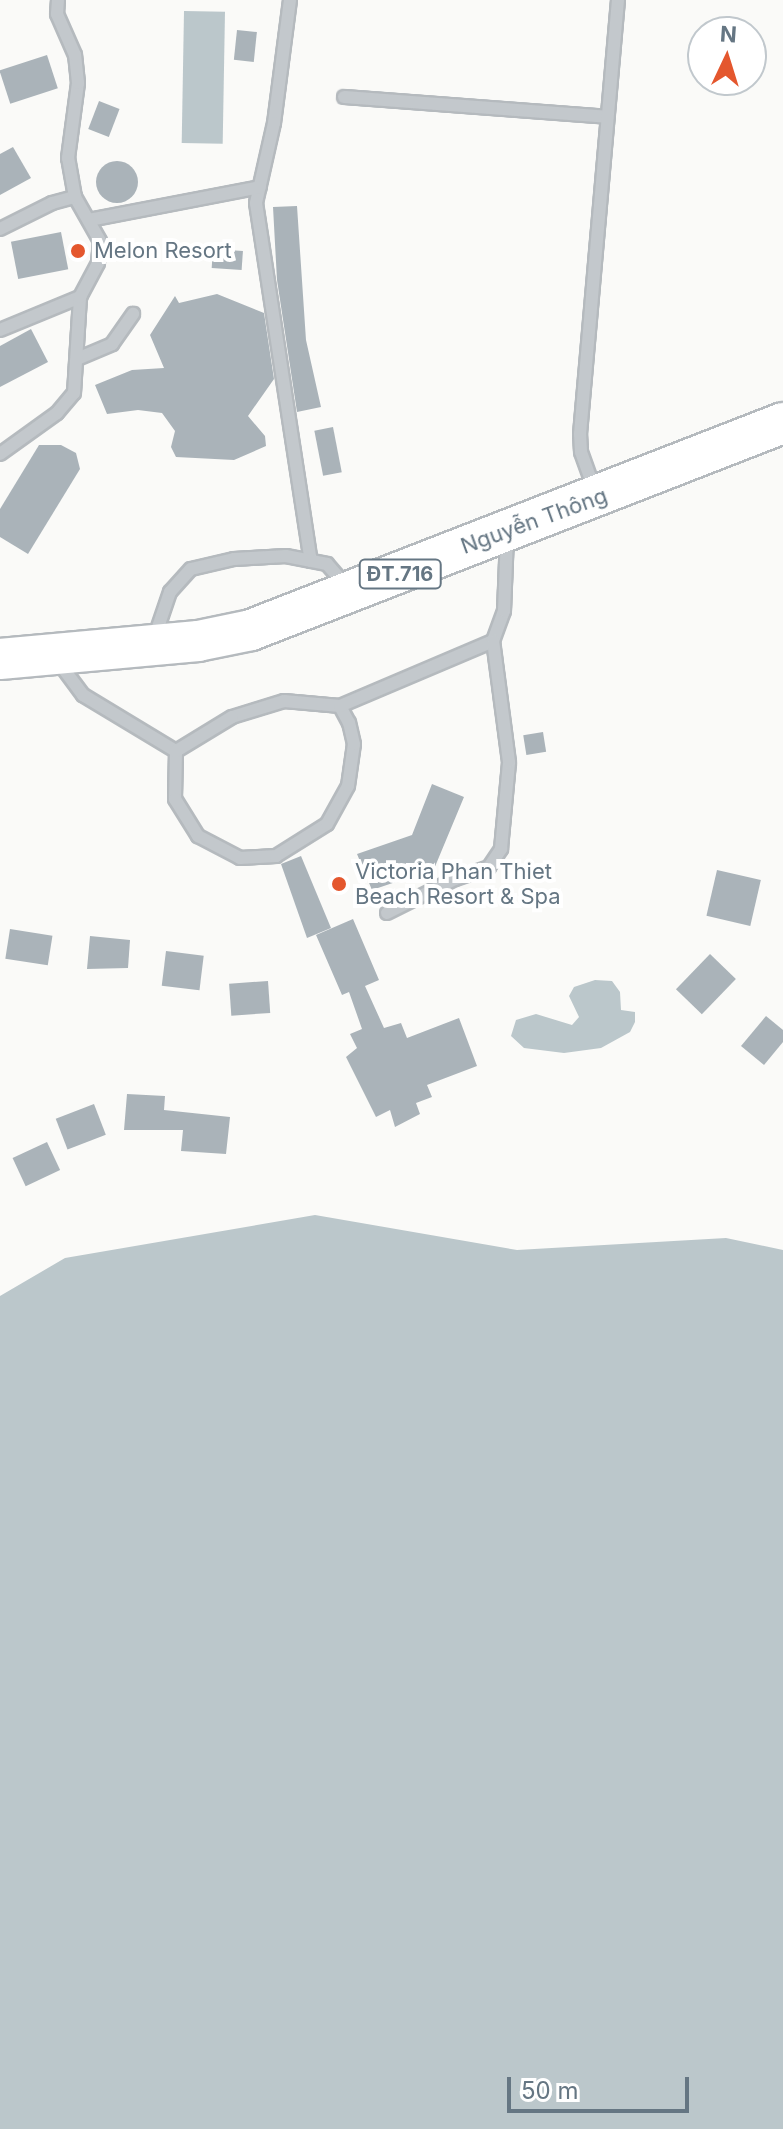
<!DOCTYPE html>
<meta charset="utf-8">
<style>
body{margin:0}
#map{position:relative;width:783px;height:2129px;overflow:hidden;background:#fafaf8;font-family:Inter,sans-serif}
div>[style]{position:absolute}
.water>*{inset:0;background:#bbc7cb;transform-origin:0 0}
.building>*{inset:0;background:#aab3b9;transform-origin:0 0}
.round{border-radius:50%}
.roads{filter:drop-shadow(2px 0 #b5babe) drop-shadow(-2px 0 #b5babe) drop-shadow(0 2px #b5babe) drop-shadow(0 -2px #b5babe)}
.lane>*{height:12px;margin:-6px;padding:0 6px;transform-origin:6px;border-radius:6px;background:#c3c8cc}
.primary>*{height:40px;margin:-20px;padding:0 20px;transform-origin:20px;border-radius:20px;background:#fff}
.dots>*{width:22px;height:22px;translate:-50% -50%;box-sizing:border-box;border:4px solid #fff;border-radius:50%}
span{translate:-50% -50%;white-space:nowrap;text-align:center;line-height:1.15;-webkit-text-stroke:8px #fff;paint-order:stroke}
.shield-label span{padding:2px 6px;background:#fff;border:2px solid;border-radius:6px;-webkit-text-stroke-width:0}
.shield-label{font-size:20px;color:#657683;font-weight:700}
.poi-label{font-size:22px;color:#657683}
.left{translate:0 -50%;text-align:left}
.street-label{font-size:22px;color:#657683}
.north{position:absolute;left:687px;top:16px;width:80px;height:80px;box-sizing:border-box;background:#fff;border:2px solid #c1c8cd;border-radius:50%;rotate:4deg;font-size:22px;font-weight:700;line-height:32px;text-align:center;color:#657683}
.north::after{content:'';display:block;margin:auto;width:28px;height:36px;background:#e4572e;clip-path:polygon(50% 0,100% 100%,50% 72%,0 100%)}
.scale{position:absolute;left:507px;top:2077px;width:182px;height:36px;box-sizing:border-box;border:4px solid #657683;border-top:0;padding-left:10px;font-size:24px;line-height:28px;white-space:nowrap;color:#657683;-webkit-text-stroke:6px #fff;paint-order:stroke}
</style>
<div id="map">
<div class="water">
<div style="left:184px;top:11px;width:41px;height:132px;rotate:1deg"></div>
<div style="clip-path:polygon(595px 980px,612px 981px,620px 992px,621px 1010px,635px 1012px,635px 1022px,630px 1032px,601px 1048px,564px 1053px,524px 1048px,511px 1036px,516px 1020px,536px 1014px,572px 1025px,579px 1017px,569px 996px,574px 987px)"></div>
<div style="clip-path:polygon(315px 1215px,517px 1250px,726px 1238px,783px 1250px,783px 2129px,0 2129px,0 1296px,65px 1258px)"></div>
</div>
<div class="building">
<div style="left:237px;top:30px;width:20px;height:30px;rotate:6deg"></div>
<div style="left:47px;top:55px;width:35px;height:50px;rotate:72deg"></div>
<div style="left:99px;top:101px;width:22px;height:30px;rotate:21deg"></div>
<div style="clip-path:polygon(13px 147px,31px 178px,0 195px,0 154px)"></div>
<div class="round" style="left:96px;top:161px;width:42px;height:42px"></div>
<div style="clip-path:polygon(297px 206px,306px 340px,321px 407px,297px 412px,277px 280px,273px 207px)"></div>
<div style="left:61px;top:232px;width:38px;height:51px;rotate:79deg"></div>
<div style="left:213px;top:249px;width:30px;height:19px;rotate:4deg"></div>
<div style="clip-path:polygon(217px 294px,264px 313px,274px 379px,248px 416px,265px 436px,266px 446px,234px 460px,176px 457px,171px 447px,175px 431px,162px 413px,138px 410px,107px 414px,95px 385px,132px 370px,164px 368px,150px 335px,175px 296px,179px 303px)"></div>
<div style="clip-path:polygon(31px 329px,48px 362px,0 387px,0 346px)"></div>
<div style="left:333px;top:427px;width:46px;height:19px;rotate:79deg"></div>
<div style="clip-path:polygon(39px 445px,61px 445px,76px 453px,80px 469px,28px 554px,0 537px,0 509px)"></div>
<div style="left:543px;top:732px;width:20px;height:20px;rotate:81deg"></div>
<div style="clip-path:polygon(432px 784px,464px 797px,434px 869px,372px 890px,357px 854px,412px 835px)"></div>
<div style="clip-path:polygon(301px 856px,331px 928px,307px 938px,281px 864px)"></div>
<div style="left:717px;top:870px;width:45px;height:47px;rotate:13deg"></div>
<div style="clip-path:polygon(353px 919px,379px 980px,365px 986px,384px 1028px,401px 1023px,407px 1038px,459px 1018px,477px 1066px,427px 1085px,432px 1097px,416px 1103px,420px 1114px,395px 1127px,390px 1110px,376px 1117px,346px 1057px,357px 1048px,350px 1034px,362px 1029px,349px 992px,342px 995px,316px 935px)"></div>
<div style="left:10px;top:929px;width:43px;height:30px;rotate:9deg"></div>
<div style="clip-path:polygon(90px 936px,130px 940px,128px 968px,87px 969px)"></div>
<div style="left:166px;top:951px;width:38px;height:35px;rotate:7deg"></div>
<div style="left:710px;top:954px;width:36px;height:49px;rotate:44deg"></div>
<div style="left:268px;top:981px;width:32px;height:39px;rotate:86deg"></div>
<div style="clip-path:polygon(766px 1016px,783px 1030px,783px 1042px,764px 1065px,741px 1046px)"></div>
<div style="clip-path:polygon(127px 1094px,165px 1096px,164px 1110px,230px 1117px,226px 1154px,181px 1151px,183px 1130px,124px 1130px)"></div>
<div style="left:94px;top:1104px;width:33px;height:41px;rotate:69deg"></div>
<div style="left:47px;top:1142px;width:31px;height:38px;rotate:65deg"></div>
</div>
<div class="roads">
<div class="lane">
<div style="left:290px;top:0;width:124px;rotate:97.4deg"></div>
<div style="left:274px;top:123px;width:82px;rotate:102.7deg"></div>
<div style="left:256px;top:203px;width:362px;rotate:81.3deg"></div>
<div style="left:344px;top:97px;width:264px;rotate:4.3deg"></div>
<div style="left:89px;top:220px;width:174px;rotate:-10.9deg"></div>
<div style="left:0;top:229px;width:58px;rotate:-26.6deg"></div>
<div style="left:52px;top:203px;width:24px;rotate:-15deg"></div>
<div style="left:0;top:330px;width:87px;rotate:-22.4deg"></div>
<div style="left:77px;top:359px;width:38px;rotate:-23deg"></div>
<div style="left:112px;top:344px;width:37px;rotate:-55deg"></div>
<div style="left:0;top:454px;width:70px;rotate:-35.7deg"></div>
<div style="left:57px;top:413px;width:26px;rotate:-50deg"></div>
<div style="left:74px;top:393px;width:96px;rotate:-86.4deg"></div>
<div style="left:80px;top:297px;width:38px;rotate:-62deg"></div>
<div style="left:98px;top:263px;width:22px;rotate:-85deg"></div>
<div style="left:100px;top:241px;width:51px;rotate:-119.6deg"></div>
<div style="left:75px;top:197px;width:40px;rotate:-100deg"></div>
<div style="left:68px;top:158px;width:76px;rotate:-82.4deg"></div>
<div style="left:78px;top:83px;width:28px;rotate:-96deg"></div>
<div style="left:75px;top:55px;width:45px;rotate:-113.7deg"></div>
<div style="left:57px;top:14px;width:14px;rotate:-86deg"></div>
<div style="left:595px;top:491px;width:41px;rotate:-109.7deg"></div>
<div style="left:581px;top:452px;width:18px;rotate:-93deg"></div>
<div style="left:580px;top:434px;width:436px;rotate:-85deg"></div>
<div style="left:154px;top:639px;width:50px;rotate:-71.2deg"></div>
<div style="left:170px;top:592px;width:31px;rotate:-48deg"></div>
<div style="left:191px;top:569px;width:44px;rotate:-13.1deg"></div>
<div style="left:234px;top:559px;width:52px;rotate:-3.3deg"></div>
<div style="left:286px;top:556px;width:42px;rotate:11deg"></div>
<div style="left:327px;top:564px;width:30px;rotate:49deg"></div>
<div style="left:57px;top:660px;width:44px;rotate:53.4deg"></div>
<div style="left:83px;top:695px;width:109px;rotate:31.1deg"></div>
<div style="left:176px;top:751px;width:48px;rotate:91.2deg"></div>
<div style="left:175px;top:799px;width:44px;rotate:58.1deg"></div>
<div style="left:198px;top:836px;width:47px;rotate:27.6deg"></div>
<div style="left:240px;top:858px;width:36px;rotate:-3deg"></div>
<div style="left:276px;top:856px;width:60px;rotate:-32.1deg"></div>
<div style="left:327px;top:824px;width:43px;rotate:-61.1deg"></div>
<div style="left:348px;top:786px;width:42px;rotate:-81.9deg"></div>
<div style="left:354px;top:744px;width:22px;rotate:-103deg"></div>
<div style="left:349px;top:723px;width:19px;rotate:-118deg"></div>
<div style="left:340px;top:706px;width:56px;rotate:-174.9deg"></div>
<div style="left:284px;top:701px;width:54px;rotate:162.9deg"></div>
<div style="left:232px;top:717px;width:66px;rotate:148.7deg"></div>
<div style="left:340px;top:706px;width:166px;rotate:-23deg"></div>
<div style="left:493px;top:641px;width:32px;rotate:-70deg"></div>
<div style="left:504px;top:611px;width:74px;rotate:-87.7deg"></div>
<div style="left:387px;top:913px;width:76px;rotate:-26.6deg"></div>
<div style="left:455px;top:879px;width:36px;rotate:-19deg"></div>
<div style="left:489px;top:867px;width:22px;rotate:-56deg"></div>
<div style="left:501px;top:849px;width:87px;rotate:-84.7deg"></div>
<div style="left:509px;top:762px;width:122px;rotate:-97.5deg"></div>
</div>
<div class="primary">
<div style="left:0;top:659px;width:199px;rotate:-5.2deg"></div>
<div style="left:198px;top:641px;width:54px;rotate:-11.7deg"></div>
<div style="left:251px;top:630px;width:571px;rotate:-21.26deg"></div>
</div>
</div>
<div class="dots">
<div style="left:78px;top:251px;background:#e4572e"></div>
<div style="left:339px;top:884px;background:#e4572e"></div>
</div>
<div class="shield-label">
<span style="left:400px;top:574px">ĐT.716</span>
</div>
<div class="poi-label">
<span class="left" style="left:94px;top:251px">Melon Resort</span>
<span class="left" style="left:355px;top:884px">Victoria Phan Thiet<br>Beach Resort &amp; Spa</span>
</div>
<div class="street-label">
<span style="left:534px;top:521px;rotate:-20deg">Nguyễn Thông</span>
</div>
<div class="north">N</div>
<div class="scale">50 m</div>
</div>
